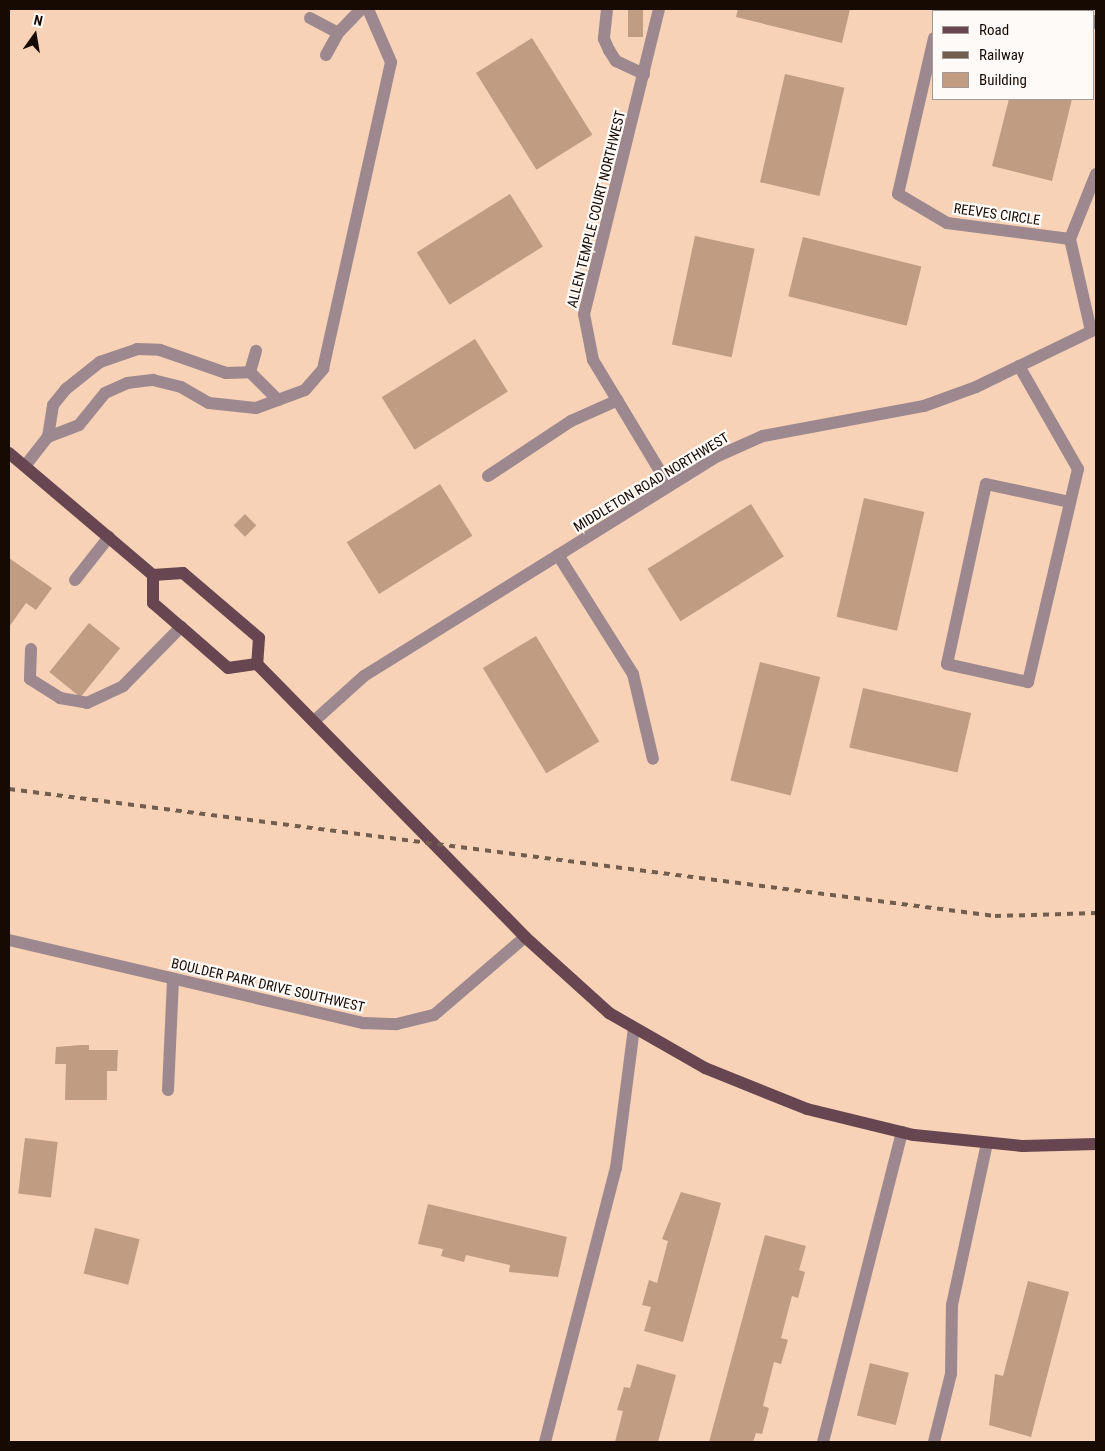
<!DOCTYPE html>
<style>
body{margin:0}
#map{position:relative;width:1105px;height:1451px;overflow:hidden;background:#f7d2b6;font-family:"Roboto Condensed",sans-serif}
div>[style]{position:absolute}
.building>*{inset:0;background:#c09c82;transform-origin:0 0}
.minor>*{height:12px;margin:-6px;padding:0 6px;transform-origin:6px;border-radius:6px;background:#9c888e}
.major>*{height:12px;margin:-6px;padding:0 6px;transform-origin:6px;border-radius:6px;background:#674651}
.rail>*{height:4px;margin-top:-2px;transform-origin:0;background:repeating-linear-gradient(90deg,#735d4d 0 6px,transparent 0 12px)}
span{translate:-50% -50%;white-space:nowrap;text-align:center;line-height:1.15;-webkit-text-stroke:4.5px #fefaf7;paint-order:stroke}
.street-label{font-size:14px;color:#160a03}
.frame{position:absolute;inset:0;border:10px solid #160a03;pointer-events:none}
.legend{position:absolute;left:932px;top:10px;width:162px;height:90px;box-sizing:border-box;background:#fefaf7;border:1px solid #a19a95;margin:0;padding:6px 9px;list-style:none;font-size:15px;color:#160a03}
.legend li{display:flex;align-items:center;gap:10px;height:25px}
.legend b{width:25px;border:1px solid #a19a95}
.north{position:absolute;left:10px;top:10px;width:50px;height:50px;-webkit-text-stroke:4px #fefaf7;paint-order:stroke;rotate:13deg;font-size:14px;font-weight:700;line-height:20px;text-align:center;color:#160a03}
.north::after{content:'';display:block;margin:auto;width:18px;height:22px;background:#160a03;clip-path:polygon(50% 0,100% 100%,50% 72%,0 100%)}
</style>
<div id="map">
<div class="building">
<div style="left:628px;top:9px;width:15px;height:28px"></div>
<div style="clip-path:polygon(738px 9px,850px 9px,842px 43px,736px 17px)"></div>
<div style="left:532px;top:38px;width:114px;height:66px;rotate:58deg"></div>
<div style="left:785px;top:74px;width:61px;height:111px;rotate:13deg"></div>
<div style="clip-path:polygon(1009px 99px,1072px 99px,1052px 181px,992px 166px)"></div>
<div style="left:510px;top:194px;width:62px;height:110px;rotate:58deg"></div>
<div style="left:695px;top:236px;width:61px;height:111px;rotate:12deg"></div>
<div style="left:803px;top:237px;width:122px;height:61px;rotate:14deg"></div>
<div style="left:475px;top:339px;width:62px;height:110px;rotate:58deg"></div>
<div style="left:440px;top:484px;width:61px;height:110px;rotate:58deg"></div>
<div style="left:864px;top:498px;width:62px;height:122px;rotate:13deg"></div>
<div style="left:751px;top:504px;width:62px;height:122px;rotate:58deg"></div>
<div style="left:245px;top:514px;width:16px;height:16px;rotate:45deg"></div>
<div style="clip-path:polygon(9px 558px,52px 588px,36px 610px,26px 603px,9px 627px)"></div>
<div style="left:89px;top:623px;width:40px;height:63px;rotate:39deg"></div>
<div style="left:536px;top:636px;width:123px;height:62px;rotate:59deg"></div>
<div style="left:760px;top:662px;width:62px;height:122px;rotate:14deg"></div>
<div style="left:863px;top:688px;width:111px;height:61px;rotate:13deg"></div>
<div style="clip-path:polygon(81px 1045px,89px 1045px,89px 1050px,118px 1050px,117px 1071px,107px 1071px,107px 1100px,65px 1100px,66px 1064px,55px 1064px,56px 1047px)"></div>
<div style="left:25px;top:1138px;width:33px;height:56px;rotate:7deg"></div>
<div style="clip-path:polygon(681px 1192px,721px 1203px,683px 1342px,644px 1331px,651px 1307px,642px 1305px,649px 1280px,657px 1283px,668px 1241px,662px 1239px)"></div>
<div style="clip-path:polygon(428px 1204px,567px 1237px,558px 1277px,509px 1272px,510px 1265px,466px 1255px,464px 1262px,441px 1256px,443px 1249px,418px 1244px)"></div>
<div style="left:95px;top:1228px;width:46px;height:47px;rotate:14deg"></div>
<div style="clip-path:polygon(765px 1235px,806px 1246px,799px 1270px,805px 1272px,798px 1298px,792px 1296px,781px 1338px,788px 1340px,781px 1364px,774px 1362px,763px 1406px,769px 1408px,762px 1434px,756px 1433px,753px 1442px,709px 1442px)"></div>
<div style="clip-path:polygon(1028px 1281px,1069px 1292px,1031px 1437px,989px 1425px,995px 1374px,1003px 1376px)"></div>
<div style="left:870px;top:1363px;width:40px;height:54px;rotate:14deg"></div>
<div style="clip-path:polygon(637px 1364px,676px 1375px,658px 1442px,615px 1442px,623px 1411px,617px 1410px,624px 1387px,630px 1388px)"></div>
</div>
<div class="minor">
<div style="left:607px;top:9px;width:30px;rotate:96deg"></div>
<div style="left:604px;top:39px;width:12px;rotate:66deg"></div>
<div style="left:609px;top:50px;width:13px;rotate:58deg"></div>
<div style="left:616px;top:61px;width:31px;rotate:25deg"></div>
<div style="left:659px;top:9px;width:314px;rotate:103.8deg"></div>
<div style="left:584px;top:314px;width:47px;rotate:78.9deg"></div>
<div style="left:593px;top:360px;width:147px;rotate:58.9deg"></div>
<div style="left:1077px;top:9px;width:4px;rotate:27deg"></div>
<div style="left:940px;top:11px;width:2px;rotate:-90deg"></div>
<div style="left:310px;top:18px;width:32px;rotate:28deg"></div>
<div style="left:338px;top:33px;width:33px;rotate:-46deg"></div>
<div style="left:1094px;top:21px;width:3px;rotate:45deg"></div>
<div style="left:934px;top:38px;width:160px;rotate:103deg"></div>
<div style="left:898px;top:194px;width:57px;rotate:30.6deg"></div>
<div style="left:947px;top:223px;width:124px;rotate:7.4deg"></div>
<div style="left:326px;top:55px;width:25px;rotate:-61deg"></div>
<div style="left:1070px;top:239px;width:94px;rotate:77.1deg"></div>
<div style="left:1070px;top:239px;width:70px;rotate:-68.2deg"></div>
<div style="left:1019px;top:366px;width:119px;rotate:60.2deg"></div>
<div style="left:1078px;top:469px;width:219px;rotate:103.2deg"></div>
<div style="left:1028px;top:682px;width:83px;rotate:-167.5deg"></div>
<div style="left:947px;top:664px;width:184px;rotate:-77.8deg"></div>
<div style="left:986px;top:484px;width:86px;rotate:12.1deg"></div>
<div style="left:250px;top:372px;width:22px;rotate:-74deg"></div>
<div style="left:48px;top:437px;width:33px;rotate:-21deg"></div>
<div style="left:79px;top:425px;width:41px;rotate:-50.9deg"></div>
<div style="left:105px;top:393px;width:24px;rotate:-24deg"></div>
<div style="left:127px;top:383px;width:26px;rotate:-7deg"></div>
<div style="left:153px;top:380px;width:29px;rotate:14deg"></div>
<div style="left:181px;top:387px;width:32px;rotate:30deg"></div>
<div style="left:209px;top:403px;width:47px;rotate:6.1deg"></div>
<div style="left:256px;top:408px;width:52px;rotate:-20.2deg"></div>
<div style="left:305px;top:390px;width:28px;rotate:-49deg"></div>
<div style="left:323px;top:369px;width:314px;rotate:-77.5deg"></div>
<div style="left:391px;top:62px;width:58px;rotate:-113.5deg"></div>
<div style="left:25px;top:466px;width:37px;rotate:-52deg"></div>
<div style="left:48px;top:437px;width:32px;rotate:-81deg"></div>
<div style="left:53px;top:405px;width:21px;rotate:-51deg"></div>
<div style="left:66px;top:389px;width:43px;rotate:-38.5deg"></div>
<div style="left:100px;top:362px;width:39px;rotate:-19deg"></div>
<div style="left:137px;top:349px;width:23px;rotate:2deg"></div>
<div style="left:160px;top:350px;width:70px;rotate:19.2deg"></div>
<div style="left:226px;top:373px;width:24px;rotate:-2deg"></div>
<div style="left:250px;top:372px;width:40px;rotate:45deg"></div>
<div style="left:488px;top:476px;width:100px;rotate:-33.5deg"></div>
<div style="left:571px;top:421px;width:51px;rotate:-24.1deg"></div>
<div style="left:558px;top:555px;width:141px;rotate:57.8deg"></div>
<div style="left:633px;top:674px;width:87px;rotate:76.8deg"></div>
<div style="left:75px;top:580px;width:55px;rotate:-51.7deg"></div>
<div style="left:31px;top:649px;width:30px;rotate:92deg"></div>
<div style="left:30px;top:679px;width:36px;rotate:32deg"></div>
<div style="left:60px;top:698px;width:27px;rotate:10deg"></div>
<div style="left:87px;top:703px;width:40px;rotate:-25deg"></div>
<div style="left:123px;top:686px;width:83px;rotate:-45.5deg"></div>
<div style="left:314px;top:721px;width:67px;rotate:-42deg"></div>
<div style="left:364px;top:676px;width:417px;rotate:-31.9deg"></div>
<div style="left:718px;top:456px;width:49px;rotate:-24deg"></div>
<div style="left:763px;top:436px;width:164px;rotate:-10.6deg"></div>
<div style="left:924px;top:406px;width:55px;rotate:-20.1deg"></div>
<div style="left:976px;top:387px;width:133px;rotate:-25.8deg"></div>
<div style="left:9px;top:940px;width:364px;rotate:13.2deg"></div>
<div style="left:363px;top:1023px;width:34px;rotate:2deg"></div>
<div style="left:397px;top:1024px;width:38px;rotate:-14deg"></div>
<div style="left:434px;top:1015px;width:120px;rotate:-40.6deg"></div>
<div style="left:168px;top:1090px;width:111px;rotate:-87.4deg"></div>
<div style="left:545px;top:1442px;width:283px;rotate:-75.5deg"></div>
<div style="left:616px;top:1168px;width:141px;rotate:-82.7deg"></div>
<div style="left:823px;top:1442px;width:320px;rotate:-75.7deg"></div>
<div style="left:934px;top:1442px;width:70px;rotate:-76deg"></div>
<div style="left:951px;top:1374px;width:69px;rotate:-89.2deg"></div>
<div style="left:952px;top:1305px;width:166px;rotate:-77.8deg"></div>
</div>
<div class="major">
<div style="left:9px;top:453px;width:189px;rotate:40.3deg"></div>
<div style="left:153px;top:575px;width:30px;rotate:-4deg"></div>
<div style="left:183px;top:573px;width:100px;rotate:40.5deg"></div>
<div style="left:259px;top:638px;width:26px;rotate:94deg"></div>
<div style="left:257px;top:664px;width:383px;rotate:45.5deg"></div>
<div style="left:525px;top:937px;width:113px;rotate:42.1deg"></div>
<div style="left:609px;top:1013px;width:111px;rotate:29.8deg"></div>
<div style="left:705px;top:1068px;width:110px;rotate:21.9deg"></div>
<div style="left:807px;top:1109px;width:110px;rotate:13.7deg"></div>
<div style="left:914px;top:1135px;width:110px;rotate:5.8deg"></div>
<div style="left:1023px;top:1146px;width:73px;rotate:-1.6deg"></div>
<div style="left:153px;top:575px;width:28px;rotate:90deg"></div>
<div style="left:153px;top:603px;width:37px;rotate:41deg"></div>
<div style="left:181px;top:627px;width:62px;rotate:41.1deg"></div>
<div style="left:228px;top:668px;width:29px;rotate:-8deg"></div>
</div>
<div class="rail">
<div style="left:9px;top:789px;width:994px;rotate:7.34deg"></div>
<div style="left:995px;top:916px;width:101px;rotate:-1.7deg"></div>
</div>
<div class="street-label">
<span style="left:596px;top:209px;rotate:-76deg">ALLEN TEMPLE COURT NORTHWEST</span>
<span style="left:997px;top:214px;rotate:8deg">REEVES CIRCLE</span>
<span style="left:651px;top:482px;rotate:-31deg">MIDDLETON ROAD NORTHWEST</span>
<span style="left:268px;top:985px;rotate:13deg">BOULDER PARK DRIVE SOUTHWEST</span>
</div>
<div class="frame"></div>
<ul class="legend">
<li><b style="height:6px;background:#674651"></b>Road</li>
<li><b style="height:6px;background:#735d4d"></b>Railway</li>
<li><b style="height:14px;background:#c09c82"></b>Building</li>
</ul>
<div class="north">N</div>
</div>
